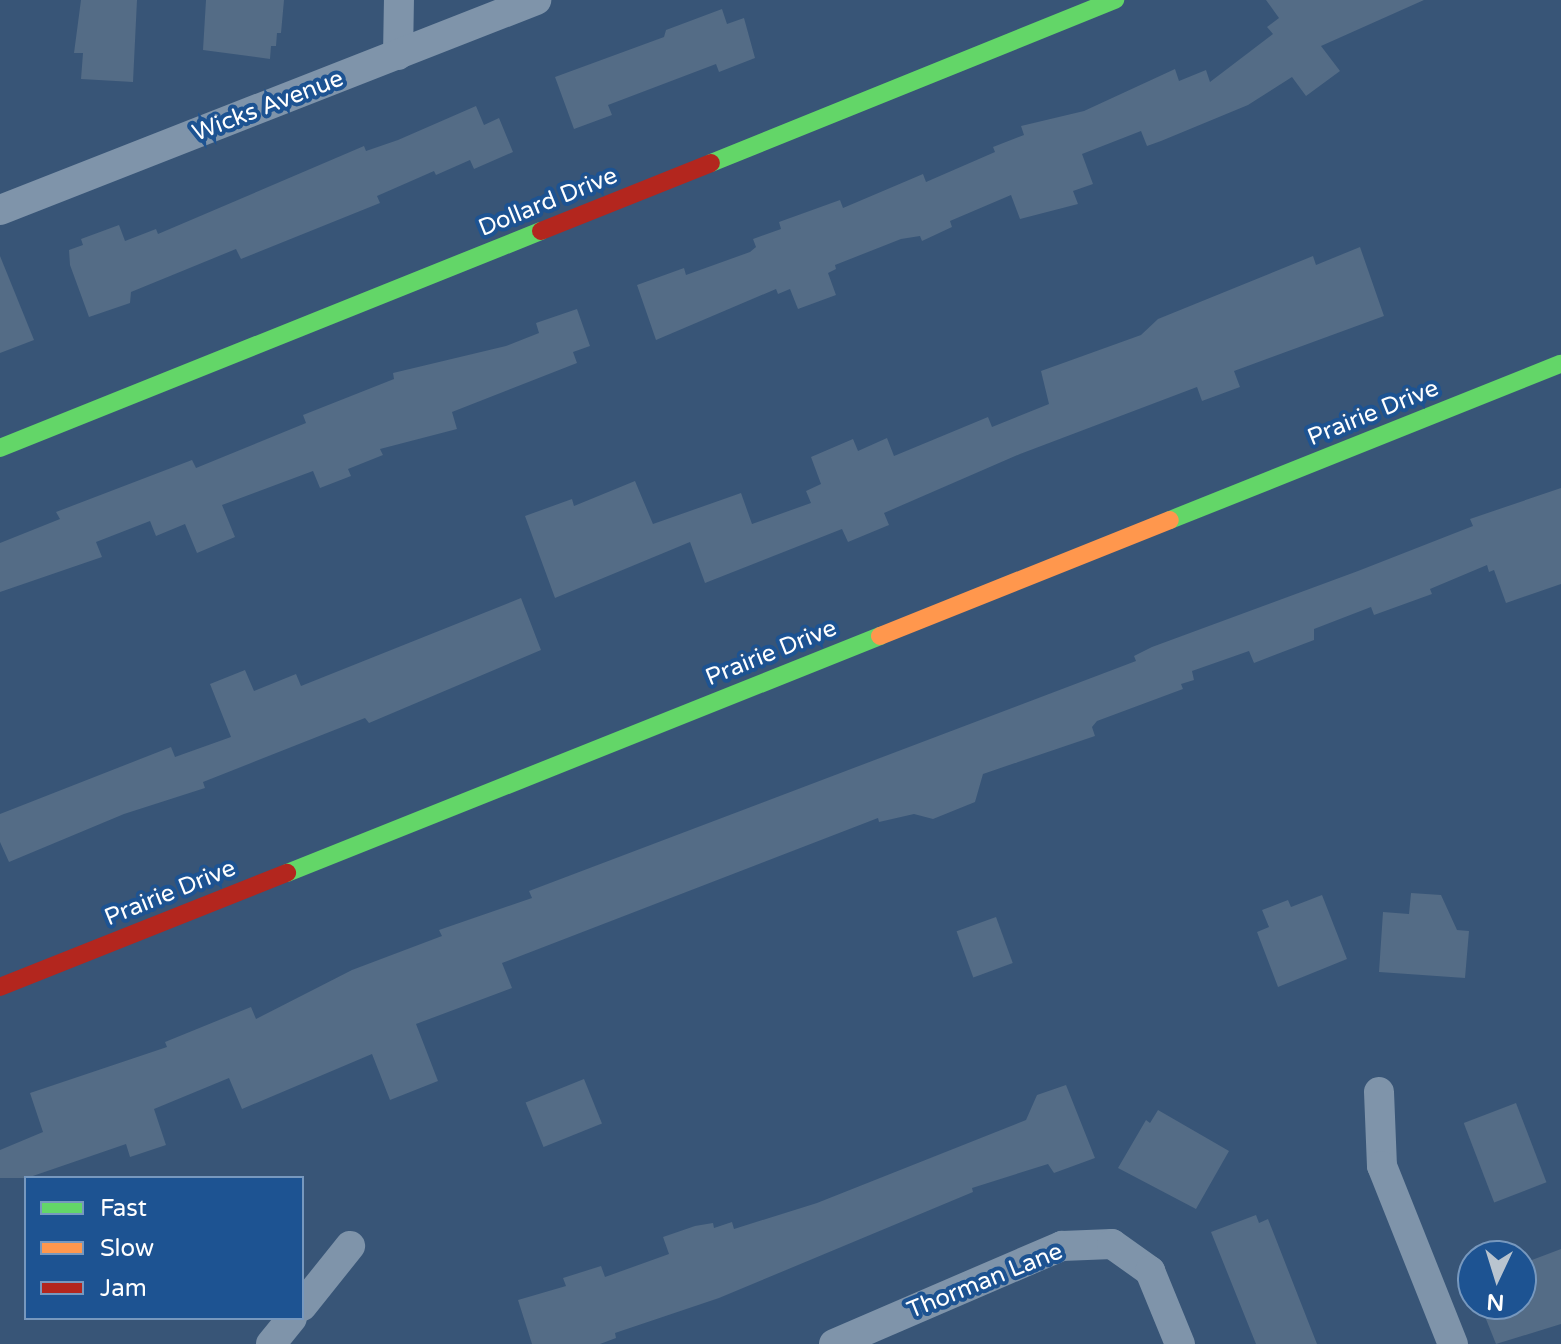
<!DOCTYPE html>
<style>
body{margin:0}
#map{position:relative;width:1561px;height:1344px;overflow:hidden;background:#385577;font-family:"Varela Round",sans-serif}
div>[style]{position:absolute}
.building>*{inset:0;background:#546c86;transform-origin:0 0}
.street>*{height:30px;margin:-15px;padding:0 15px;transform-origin:15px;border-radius:15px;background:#7f94aa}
.fast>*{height:18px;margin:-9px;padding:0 9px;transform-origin:9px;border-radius:9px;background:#63d668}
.slow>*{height:18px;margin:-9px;padding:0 9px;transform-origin:9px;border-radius:9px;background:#ff974d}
.jam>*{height:18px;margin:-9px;padding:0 9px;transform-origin:9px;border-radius:9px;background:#b3261e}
span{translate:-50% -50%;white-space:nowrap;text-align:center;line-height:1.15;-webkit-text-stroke:8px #1d5392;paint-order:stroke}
.street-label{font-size:24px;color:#fff}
.legend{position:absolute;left:24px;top:1176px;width:280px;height:144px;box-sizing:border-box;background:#1d5392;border:2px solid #7798be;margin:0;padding:10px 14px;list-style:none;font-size:24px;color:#fff}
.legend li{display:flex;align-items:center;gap:16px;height:40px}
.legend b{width:40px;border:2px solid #7798be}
.north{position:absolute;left:1457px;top:1240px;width:80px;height:80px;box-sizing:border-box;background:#1d5392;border:2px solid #7798be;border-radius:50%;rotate:184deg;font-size:22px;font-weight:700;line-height:32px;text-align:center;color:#fff}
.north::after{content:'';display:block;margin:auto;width:28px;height:36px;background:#b9c4cf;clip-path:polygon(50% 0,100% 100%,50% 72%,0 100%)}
</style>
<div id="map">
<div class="building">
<div style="clip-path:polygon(81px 0,137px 0,133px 82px,81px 79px,83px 53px,74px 53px)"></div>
<div style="clip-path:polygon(206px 0,284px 0,281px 33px,277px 33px,276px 46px,271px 46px,270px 59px,203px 50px)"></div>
<div style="clip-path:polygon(1266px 0,1424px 0,1321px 46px,1340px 71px,1306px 96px,1292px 77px,1248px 105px,1161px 141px,1147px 146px,1141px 131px,1082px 154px,1093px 184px,1073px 191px,1078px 204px,1020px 219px,1011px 195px,950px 221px,952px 227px,922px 241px,920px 236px,901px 239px,835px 265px,836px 269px,828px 273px,836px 295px,798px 309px,790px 289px,778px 294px,776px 289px,656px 340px,637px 285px,684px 268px,686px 275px,750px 252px,756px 247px,753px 239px,781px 229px,779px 222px,840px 200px,843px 208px,923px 174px,926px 182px,995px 152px,993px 147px,1024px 135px,1021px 126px,1084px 111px,1175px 69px,1179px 81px,1206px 70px,1210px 82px,1273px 34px,1267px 27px,1279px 18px)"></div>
<div style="clip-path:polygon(722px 9px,727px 24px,744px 18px,755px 58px,719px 72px,716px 64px,608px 105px,612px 115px,574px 129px,555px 77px,664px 37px,666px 30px)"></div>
<div style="clip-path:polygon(476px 106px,484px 125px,499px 118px,513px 152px,474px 169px,470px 160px,436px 175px,434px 171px,377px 196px,380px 203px,241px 259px,236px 249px,131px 292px,130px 303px,89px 317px,70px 265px,69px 250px,83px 245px,81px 239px,119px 225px,125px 241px,156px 229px,158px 234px,364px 146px,366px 151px,398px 140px)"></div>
<div style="clip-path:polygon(1360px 247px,1384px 316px,1234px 371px,1240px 387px,1202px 401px,1197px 387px,1020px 454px,884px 513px,889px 525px,848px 542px,842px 529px,705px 583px,690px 542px,555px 598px,525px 516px,572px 499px,574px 506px,635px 481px,653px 524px,741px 493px,752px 524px,811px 503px,806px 491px,821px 484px,811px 457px,853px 439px,858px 451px,887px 438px,894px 456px,988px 417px,992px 427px,1049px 404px,1041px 371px,1141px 335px,1158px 319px,1313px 256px,1316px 265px)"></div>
<div style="clip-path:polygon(0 256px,34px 340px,0 353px)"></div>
<div style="clip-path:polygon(577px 309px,590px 346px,573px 352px,577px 363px,452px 412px,457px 429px,380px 449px,383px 455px,348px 469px,351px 476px,320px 488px,313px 471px,222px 505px,235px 537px,197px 553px,185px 524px,156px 536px,150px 521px,96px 542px,102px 557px,0 592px,0 543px,60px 519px,56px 512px,192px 460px,196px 468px,306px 423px,303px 415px,394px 379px,393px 373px,506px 346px,539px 333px,536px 323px)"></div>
<div style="clip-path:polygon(1561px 488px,1561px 584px,1506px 603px,1494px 570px,1489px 572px,1487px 565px,1430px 589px,1432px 594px,1374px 615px,1371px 607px,1314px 629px,1314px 640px,1254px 663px,1249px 651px,1192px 671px,1194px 680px,1181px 684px,1183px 689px,1097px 721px,1092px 727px,1095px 736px,983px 774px,975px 802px,933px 819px,914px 814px,879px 822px,878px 818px,502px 963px,512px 988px,416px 1024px,438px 1081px,390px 1100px,372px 1054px,242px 1109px,229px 1078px,154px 1109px,166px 1145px,130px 1157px,126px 1144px,27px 1178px,0 1178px,0 1150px,43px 1132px,30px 1093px,167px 1047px,165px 1042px,251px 1007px,256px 1019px,352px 970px,442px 936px,439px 930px,532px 898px,529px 891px,1136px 661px,1134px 656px,1152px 647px,1358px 571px,1473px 526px,1470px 519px)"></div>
<div style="clip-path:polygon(521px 598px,541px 650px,369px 723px,365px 718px,203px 782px,205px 788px,124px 814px,9px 862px,0 842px,0 814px,171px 747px,175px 757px,231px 737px,210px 684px,245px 670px,254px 691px,296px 674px,301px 686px)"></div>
<div style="clip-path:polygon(1411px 893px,1441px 895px,1457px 930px,1469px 931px,1465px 978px,1379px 972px,1383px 912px,1409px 914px)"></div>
<div style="clip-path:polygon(1322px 895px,1347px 959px,1278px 987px,1257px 932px,1269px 927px,1262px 910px,1288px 900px,1291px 907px)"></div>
<div style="left:996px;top:917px;width:49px;height:42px;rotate:70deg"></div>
<div style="left:584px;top:1079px;width:48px;height:63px;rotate:68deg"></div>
<div style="clip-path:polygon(1066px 1085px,1095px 1158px,1054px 1173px,1048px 1164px,972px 1188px,973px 1192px,719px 1298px,615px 1333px,616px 1338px,600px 1344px,532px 1344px,518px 1300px,566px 1286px,563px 1278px,601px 1266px,605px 1277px,669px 1254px,663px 1237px,695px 1226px,713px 1223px,714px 1228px,732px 1222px,734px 1229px,817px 1203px,1026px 1120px,1037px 1095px)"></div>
<div style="left:1516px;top:1103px;width:85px;height:56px;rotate:69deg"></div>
<div style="clip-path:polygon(1158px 1110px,1229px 1151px,1196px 1209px,1118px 1168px,1146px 1120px,1150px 1123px)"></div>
<div style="clip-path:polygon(1256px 1215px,1259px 1223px,1268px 1219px,1317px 1344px,1256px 1344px,1211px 1232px)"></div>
<div style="clip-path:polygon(1561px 1249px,1561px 1324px,1496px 1344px,1480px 1304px,1521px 1304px,1521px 1264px)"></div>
</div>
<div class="street">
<div style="left:398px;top:55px;width:55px;rotate:-89deg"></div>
<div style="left:0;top:210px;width:576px;rotate:-21.39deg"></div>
<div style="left:1379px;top:1092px;width:74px;rotate:87.7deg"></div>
<div style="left:1382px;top:1166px;width:192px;rotate:68.3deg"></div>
<div style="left:302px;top:1306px;width:77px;rotate:-51.3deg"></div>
<div style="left:271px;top:1344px;width:33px;rotate:-51deg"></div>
<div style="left:834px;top:1344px;width:248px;rotate:-23.3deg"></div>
<div style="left:1062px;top:1246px;width:50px;rotate:-2.3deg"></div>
<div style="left:1112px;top:1244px;width:47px;rotate:35.4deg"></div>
<div style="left:1150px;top:1271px;width:79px;rotate:67.7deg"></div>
</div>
<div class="fast">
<div style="left:711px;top:163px;width:436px;rotate:-22deg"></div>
<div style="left:0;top:448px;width:583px;rotate:-21.86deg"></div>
<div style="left:1170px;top:520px;width:421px;rotate:-21.8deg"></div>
<div style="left:287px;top:873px;width:639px;rotate:-21.78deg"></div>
</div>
<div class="slow">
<div style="left:880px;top:636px;width:312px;rotate:-21.8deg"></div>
</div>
<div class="jam">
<div style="left:541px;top:231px;width:183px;rotate:-21.8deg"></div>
<div style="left:0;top:987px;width:309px;rotate:-21.7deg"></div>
</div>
<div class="street-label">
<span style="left:268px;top:106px;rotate:-21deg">Wicks Avenue</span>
<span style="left:548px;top:202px;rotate:-22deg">Dollard Drive</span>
<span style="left:1373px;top:413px;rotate:-22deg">Prairie Drive</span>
<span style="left:771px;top:653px;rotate:-22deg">Prairie Drive</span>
<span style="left:170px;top:893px;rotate:-22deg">Prairie Drive</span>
<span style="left:985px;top:1281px;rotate:-22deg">Thorman Lane</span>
</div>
<ul class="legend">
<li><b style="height:10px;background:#63d668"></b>Fast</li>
<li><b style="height:10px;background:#ff974d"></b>Slow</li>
<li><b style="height:10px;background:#b3261e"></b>Jam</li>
</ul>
<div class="north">N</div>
</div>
